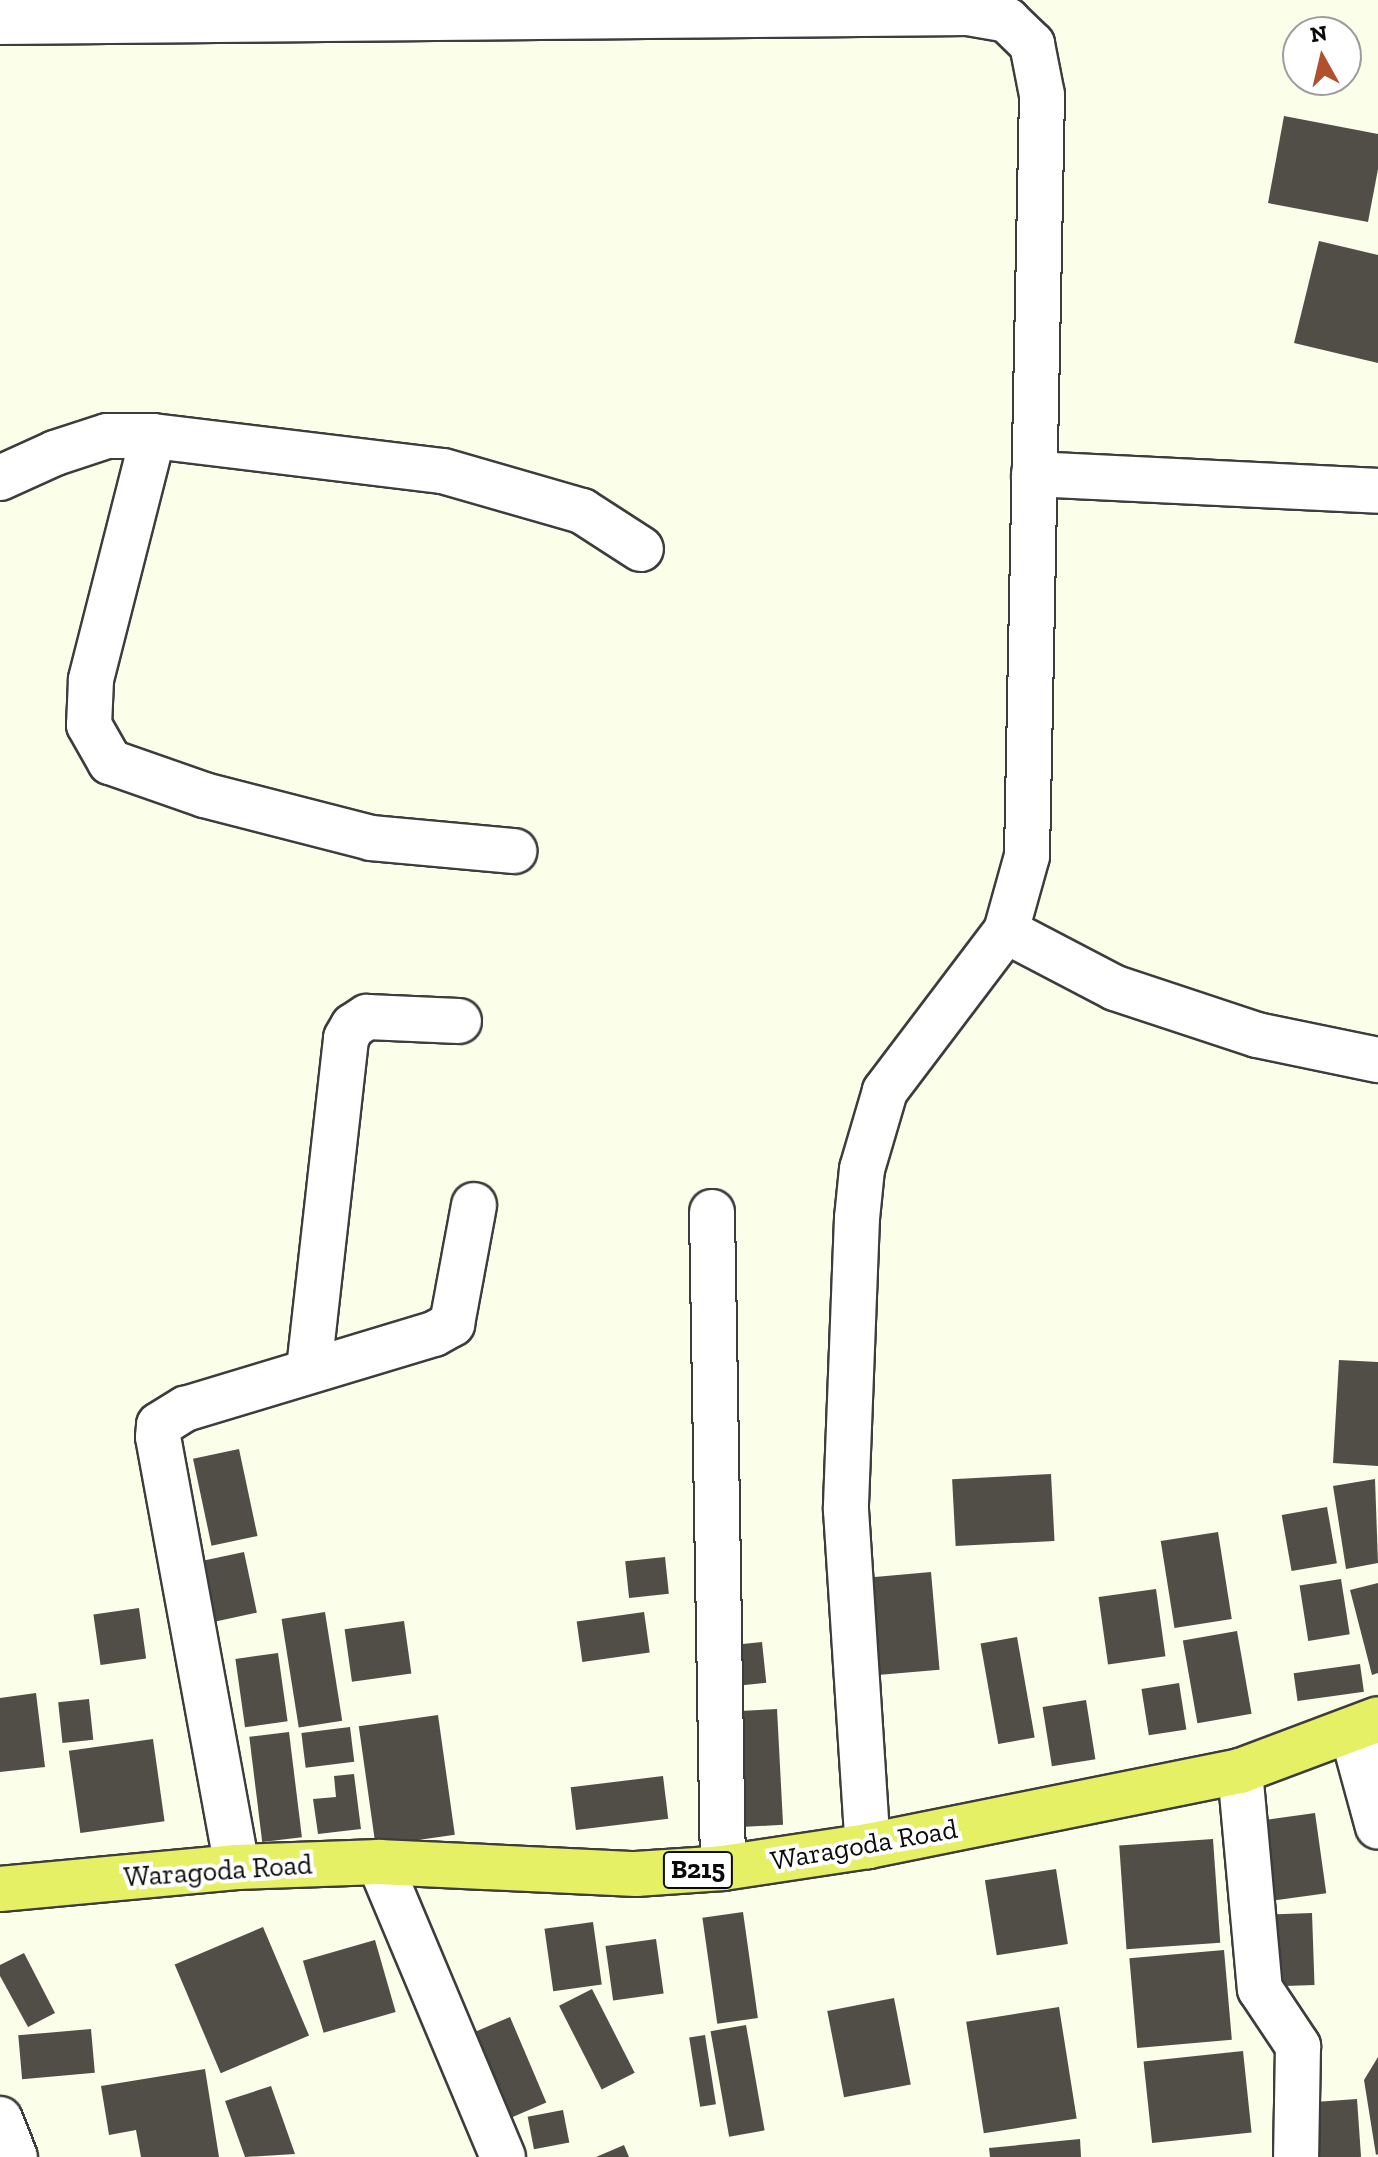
<!DOCTYPE html>
<style>
body{margin:0}
#map{position:relative;width:1378px;height:2157px;overflow:hidden;background:#fbfee8;font-family:"Zilla Slab",serif}
div>[style]{position:absolute}
.building>*{inset:0;background:#514e47;transform-origin:0 0}
.roads{filter:drop-shadow(2px 0 #3d3d3d) drop-shadow(-2px 0 #3d3d3d) drop-shadow(0 2px #3d3d3d) drop-shadow(0 -2px #3d3d3d)}
.minor>*{height:44px;margin:-22px;padding:0 22px;transform-origin:22px;border-radius:22px;background:#fff}
.major>*{height:44px;margin:-22px;padding:0 22px;transform-origin:22px;border-radius:22px;background:#e5f065}
span{translate:-50% -50%;white-space:nowrap;text-align:center;line-height:1.15;-webkit-text-stroke:8px #fff;paint-order:stroke}
.shield-label span{padding:2px 6px;background:#fff;border:2px solid;border-radius:6px;-webkit-text-stroke-width:0}
.shield-label{font-size:26px;color:#0a0a0a;font-weight:700}
.street-label{font-size:28px;color:#0a0a0a}
.north{position:absolute;left:1282px;top:16px;width:80px;height:80px;box-sizing:border-box;background:#fff;border:2px solid #9d9d9d;border-radius:50%;rotate:352deg;font-size:22px;font-weight:700;line-height:32px;text-align:center;color:#0a0a0a}
.north::after{content:'';display:block;margin:auto;width:28px;height:36px;background:#b0502c;clip-path:polygon(50% 0,100% 100%,50% 72%,0 100%)}
</style>
<div id="map">
<div class="building">
<div style="clip-path:polygon(1284px 116px,1378px 134px,1378px 169px,1368px 222px,1268px 203px)"></div>
<div style="clip-path:polygon(1319px 241px,1378px 255px,1378px 363px,1294px 343px)"></div>
<div style="clip-path:polygon(1339px 1360px,1378px 1362px,1378px 1466px,1333px 1463px)"></div>
<div style="left:239px;top:1449px;width:89px;height:47px;rotate:78deg"></div>
<div style="left:1051px;top:1474px;width:67px;height:99px;rotate:87deg"></div>
<div style="clip-path:polygon(1375px 1479px,1378px 1563px,1346px 1569px,1333px 1486px)"></div>
<div style="left:1327px;top:1507px;width:57px;height:46px;rotate:80deg"></div>
<div style="left:1218px;top:1532px;width:88px;height:58px;rotate:81deg"></div>
<div style="left:244px;top:1552px;width:62px;height:47px;rotate:78deg"></div>
<div style="left:665px;top:1557px;width:37px;height:40px;rotate:84deg"></div>
<div style="left:931px;top:1572px;width:98px;height:62px;rotate:85deg"></div>
<div style="left:1341px;top:1579px;width:56px;height:42px;rotate:81deg"></div>
<div style="clip-path:polygon(1378px 1583px,1378px 1673px,1372px 1675px,1350px 1590px)"></div>
<div style="left:1156px;top:1589px;width:68px;height:58px;rotate:82deg"></div>
<div style="left:139px;top:1608px;width:51px;height:46px;rotate:82deg"></div>
<div style="left:325px;top:1612px;width:110px;height:44px;rotate:81deg"></div>
<div style="left:644px;top:1612px;width:41px;height:68px;rotate:82deg"></div>
<div style="left:404px;top:1621px;width:53px;height:60px;rotate:82deg"></div>
<div style="left:1237px;top:1631px;width:84px;height:55px;rotate:80deg"></div>
<div style="left:1017px;top:1637px;width:102px;height:37px;rotate:80deg"></div>
<div style="left:762px;top:1642px;width:41px;height:29px;rotate:84deg"></div>
<div style="left:278px;top:1653px;width:69px;height:43px;rotate:82deg"></div>
<div style="left:1360px;top:1664px;width:28px;height:67px;rotate:82deg"></div>
<div style="left:1179px;top:1683px;width:47px;height:38px;rotate:81deg"></div>
<div style="clip-path:polygon(36px 1693px,45px 1767px,0 1772px,0 1698px)"></div>
<div style="left:89px;top:1699px;width:41px;height:31px;rotate:84deg"></div>
<div style="left:1086px;top:1700px;width:60px;height:44px;rotate:81deg"></div>
<div style="left:777px;top:1709px;width:116px;height:47px;rotate:87deg"></div>
<div style="left:438px;top:1715px;width:121px;height:80px;rotate:82deg"></div>
<div style="left:350px;top:1727px;width:35px;height:49px;rotate:83deg"></div>
<div style="left:289px;top:1732px;width:106px;height:40px;rotate:83deg"></div>
<div style="left:153px;top:1739px;width:83px;height:85px;rotate:82deg"></div>
<div style="clip-path:polygon(354px 1774px,361px 1829px,318px 1834px,313px 1799px,336px 1797px,334px 1776px)"></div>
<div style="left:663px;top:1776px;width:43px;height:93px;rotate:83deg"></div>
<div style="left:1315px;top:1813px;width:81px;height:59px;rotate:82deg"></div>
<div style="left:1213px;top:1839px;width:104px;height:94px;rotate:86deg"></div>
<div style="left:1056px;top:1869px;width:76px;height:72px;rotate:81deg"></div>
<div style="left:743px;top:1912px;width:107px;height:41px;rotate:82deg"></div>
<div style="left:1312px;top:1913px;width:72px;height:49px;rotate:88deg"></div>
<div style="left:593px;top:1922px;width:63px;height:49px;rotate:82deg"></div>
<div style="left:263px;top:1927px;width:118px;height:96px;rotate:67deg"></div>
<div style="left:656px;top:1939px;width:55px;height:51px;rotate:82deg"></div>
<div style="left:375px;top:1940px;width:75px;height:75px;rotate:74deg"></div>
<div style="left:1224px;top:1950px;width:90px;height:95px;rotate:85deg"></div>
<div style="clip-path:polygon(24px 1953px,55px 2013px,28px 2027px,0 1976px,0 1965px)"></div>
<div style="left:592px;top:1989px;width:94px;height:37px;rotate:63deg"></div>
<div style="left:894px;top:1998px;width:88px;height:68px;rotate:79deg"></div>
<div style="left:1059px;top:2007px;width:113px;height:94px;rotate:81deg"></div>
<div style="left:510px;top:2017px;width:93px;height:45px;rotate:67deg"></div>
<div style="left:746px;top:2025px;width:107px;height:36px;rotate:80deg"></div>
<div style="left:91px;top:2029px;width:44px;height:73px;rotate:85deg"></div>
<div style="left:705px;top:2035px;width:70px;height:16px;rotate:81deg"></div>
<div style="left:1243px;top:2051px;width:82px;height:100px;rotate:84deg"></div>
<div style="clip-path:polygon(1378px 2057px,1378px 2154px,1376px 2155px,1364px 2080px)"></div>
<div style="clip-path:polygon(205px 2069px,219px 2157px,141px 2157px,136px 2130px,109px 2135px,101px 2086px)"></div>
<div style="clip-path:polygon(271px 2086px,295px 2154px,245px 2157px,225px 2101px)"></div>
<div style="left:1357px;top:2099px;width:58px;height:46px;rotate:86deg"></div>
<div style="left:563px;top:2110px;width:33px;height:36px;rotate:79deg"></div>
<div style="clip-path:polygon(1080px 2139px,1081px 2157px,990px 2157px,989px 2148px)"></div>
<div style="clip-path:polygon(624px 2145px,629px 2157px,596px 2157px)"></div>
</div>
<div class="roads">
<div class="minor">
<div style="left:0;top:22px;width:968px;rotate:-0.53deg"></div>
<div style="left:968px;top:13px;width:40px;rotate:10deg"></div>
<div style="left:1007px;top:20px;width:35px;rotate:44deg"></div>
<div style="left:1032px;top:44px;width:52px;rotate:78.9deg"></div>
<div style="left:1042px;top:95px;width:761px;rotate:91.13deg"></div>
<div style="left:1027px;top:856px;width:78px;rotate:105.6deg"></div>
<div style="left:1006px;top:931px;width:201px;rotate:127.1deg"></div>
<div style="left:885px;top:1091px;width:81px;rotate:106.4deg"></div>
<div style="left:862px;top:1169px;width:49px;rotate:95.8deg"></div>
<div style="left:857px;top:1218px;width:292px;rotate:92.2deg"></div>
<div style="left:846px;top:1510px;width:337px;rotate:86.3deg"></div>
<div style="left:153px;top:436px;width:252px;rotate:104.3deg"></div>
<div style="left:91px;top:680px;width:45px;rotate:92.5deg"></div>
<div style="left:89px;top:725px;width:43px;rotate:60.4deg"></div>
<div style="left:110px;top:762px;width:100px;rotate:19.3deg"></div>
<div style="left:204px;top:795px;width:172px;rotate:14.4deg"></div>
<div style="left:371px;top:838px;width:144px;rotate:5.2deg"></div>
<div style="left:1034px;top:474px;width:344px;rotate:2.8deg"></div>
<div style="left:0;top:478px;width:60px;rotate:-24.4deg"></div>
<div style="left:55px;top:453px;width:55px;rotate:-18.1deg"></div>
<div style="left:107px;top:436px;width:46px"></div>
<div style="left:153px;top:436px;width:292px;rotate:6.9deg"></div>
<div style="left:443px;top:471px;width:145px;rotate:16.1deg"></div>
<div style="left:582px;top:511px;width:70px;rotate:32.8deg"></div>
<div style="left:1006px;top:931px;width:123px;rotate:27.6deg"></div>
<div style="left:1115px;top:988px;width:150px;rotate:18.3deg"></div>
<div style="left:1257px;top:1035px;width:124px;rotate:11.7deg"></div>
<div style="left:712px;top:1212px;width:656px;rotate:89.04deg"></div>
<div style="left:309px;top:1369px;width:333px;rotate:-83.6deg"></div>
<div style="left:346px;top:1038px;width:14px;rotate:-60deg"></div>
<div style="left:353px;top:1026px;width:17px;rotate:-33deg"></div>
<div style="left:367px;top:1017px;width:92px;rotate:2.5deg"></div>
<div style="left:1352px;top:1732px;width:98px;rotate:74.7deg"></div>
<div style="left:1240px;top:1771px;width:219px;rotate:84.8deg"></div>
<div style="left:1260px;top:1989px;width:69px;rotate:56.3deg"></div>
<div style="left:1298px;top:2046px;width:111px;rotate:91deg"></div>
<div style="left:379px;top:1862px;width:320px;rotate:67.2deg"></div>
<div style="left:237px;top:1867px;width:437px;rotate:-100.4deg"></div>
<div style="left:158px;top:1437px;width:12px;rotate:-85deg"></div>
<div style="left:159px;top:1425px;width:31px;rotate:-32deg"></div>
<div style="left:185px;top:1409px;width:260px;rotate:-16.8deg"></div>
<div style="left:434px;top:1334px;width:21px;rotate:-29deg"></div>
<div style="left:452px;top:1324px;width:121px;rotate:-79.5deg"></div>
<div style="left:0;top:2119px;width:41px;rotate:68.5deg"></div>
</div>
<div class="major">
<div style="left:0;top:1889px;width:238px;rotate:-5.3deg"></div>
<div style="left:237px;top:1867px;width:142px;rotate:-2deg"></div>
<div style="left:379px;top:1862px;width:257px;rotate:2.7deg"></div>
<div style="left:636px;top:1874px;width:87px;rotate:-3.9deg"></div>
<div style="left:723px;top:1868px;width:147px;rotate:-8.6deg"></div>
<div style="left:868px;top:1846px;width:379px;rotate:-11.4deg"></div>
<div style="left:1240px;top:1771px;width:147px;rotate:-20.6deg"></div>
</div>
</div>
<div class="shield-label">
<span style="left:698px;top:1870px">B215</span>
</div>
<div class="street-label">
<span style="left:864px;top:1845px;rotate:-10deg">Waragoda Road</span>
<span style="left:218px;top:1871px;rotate:-4deg">Waragoda Road</span>
</div>
<div class="north">N</div>
</div>
